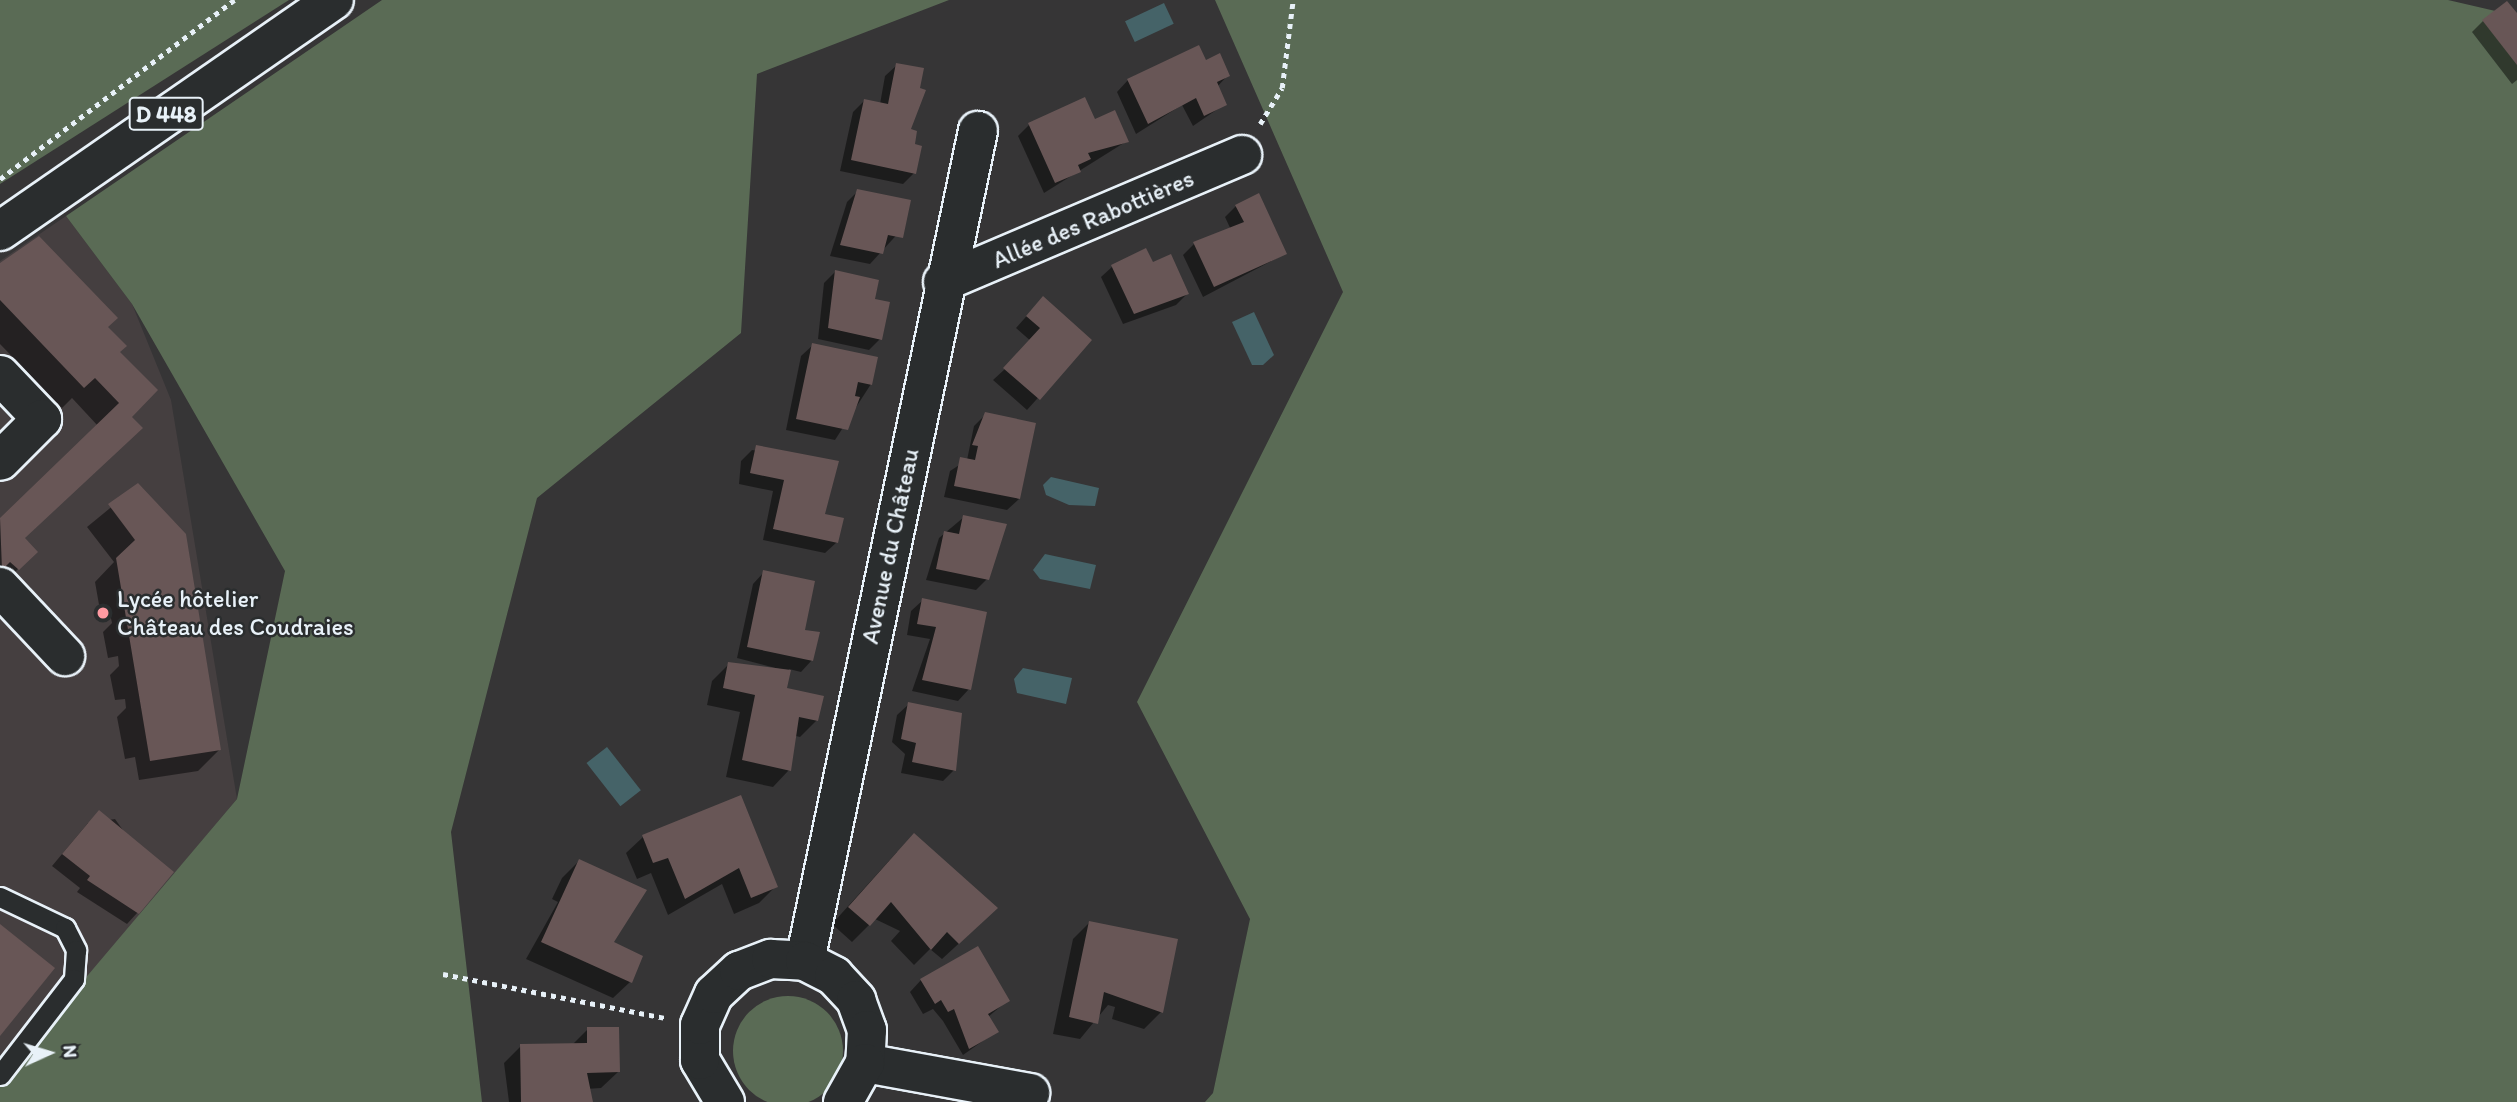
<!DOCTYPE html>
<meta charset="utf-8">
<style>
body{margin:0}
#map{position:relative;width:2517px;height:1102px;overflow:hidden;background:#363536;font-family:Itim,sans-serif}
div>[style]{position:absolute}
.built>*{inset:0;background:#453f40}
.green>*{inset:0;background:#5a6b55}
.round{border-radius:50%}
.water>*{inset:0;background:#456368;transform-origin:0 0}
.shadow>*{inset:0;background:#0007}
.building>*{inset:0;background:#685656}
.path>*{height:4.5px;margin-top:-2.25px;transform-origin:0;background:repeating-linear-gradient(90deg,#e8f1f8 0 5px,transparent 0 10px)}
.roads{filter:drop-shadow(2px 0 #e8f1f8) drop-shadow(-2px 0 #e8f1f8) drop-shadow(0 2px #e8f1f8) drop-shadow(0 -2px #e8f1f8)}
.service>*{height:19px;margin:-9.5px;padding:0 9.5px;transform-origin:9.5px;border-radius:9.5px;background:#2a2d2e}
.minor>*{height:38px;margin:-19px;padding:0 19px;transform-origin:19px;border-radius:19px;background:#2a2d2e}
.primary>*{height:38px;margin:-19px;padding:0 19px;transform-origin:19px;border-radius:19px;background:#2a2d2e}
.dots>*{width:19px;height:19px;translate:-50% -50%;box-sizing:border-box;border:4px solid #2a2d2e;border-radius:50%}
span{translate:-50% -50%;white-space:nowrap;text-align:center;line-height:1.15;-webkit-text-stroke:5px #2a2d2e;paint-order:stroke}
.shield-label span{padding:2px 5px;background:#2a2d2e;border:2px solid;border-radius:5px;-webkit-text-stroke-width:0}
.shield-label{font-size:23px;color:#e8f1f8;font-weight:700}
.street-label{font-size:24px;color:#e8f1f8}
.poi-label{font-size:24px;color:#e8f1f8}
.left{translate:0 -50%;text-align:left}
.north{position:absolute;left:14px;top:1018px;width:70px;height:70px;-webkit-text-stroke:5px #2a2d2e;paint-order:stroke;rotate:86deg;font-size:19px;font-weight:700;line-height:28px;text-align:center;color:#e8f1f8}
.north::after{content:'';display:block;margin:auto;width:24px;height:32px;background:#e8f1f8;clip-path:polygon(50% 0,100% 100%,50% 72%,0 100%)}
</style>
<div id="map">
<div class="built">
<div style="clip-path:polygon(66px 216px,132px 304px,171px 400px,237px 799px,121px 937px,0 1102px,0 261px)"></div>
</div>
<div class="green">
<div style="clip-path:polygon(0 0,289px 0,0 184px)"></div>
<div style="clip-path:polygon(382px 0,949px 0,757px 74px,741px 333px,537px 498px,451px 832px,482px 1102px,0 1102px,0 1079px,237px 799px,285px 571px,132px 304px,66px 216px)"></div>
<div style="clip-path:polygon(1215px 0,2448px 0,2517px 16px,2517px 1102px,1205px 1102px,1213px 1093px,1250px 919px,1137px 702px,1343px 292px)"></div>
<div class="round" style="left:733px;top:996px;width:110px;height:110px"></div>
</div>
<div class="water">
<div style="left:1164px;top:3px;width:23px;height:43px;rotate:65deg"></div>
<div style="clip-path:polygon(1254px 312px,1274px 355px,1263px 365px,1252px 365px,1232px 322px)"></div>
<div style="clip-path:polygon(1051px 477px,1099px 488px,1095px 506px,1069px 505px,1046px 495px,1043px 485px)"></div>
<div style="clip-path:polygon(1045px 554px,1096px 565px,1090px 589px,1040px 579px,1033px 570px)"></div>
<div style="clip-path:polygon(1023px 668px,1072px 678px,1066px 704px,1017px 693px,1014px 679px)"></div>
<div style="left:607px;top:747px;width:55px;height:26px;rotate:52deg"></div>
</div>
<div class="shadow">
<div style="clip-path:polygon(2517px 16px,2517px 80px,2512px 84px,2472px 32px,2483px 21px)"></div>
<div style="clip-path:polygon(1205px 62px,1228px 75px,1217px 87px,1225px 104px,1193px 126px,1182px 105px,1136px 134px,1117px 92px,1128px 80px)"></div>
<div style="clip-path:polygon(897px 65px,916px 94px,924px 91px,909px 129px,914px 173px,903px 184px,840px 171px,853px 112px,865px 100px,880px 104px,885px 76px)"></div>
<div style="clip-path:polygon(1095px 122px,1127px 141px,1044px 193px,1018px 136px,1029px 125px)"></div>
<div style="clip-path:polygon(858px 191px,903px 228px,870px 264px,830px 256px,847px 202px)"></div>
<div style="clip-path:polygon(1236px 206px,1285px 254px,1203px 297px,1183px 255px,1194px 244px,1232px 232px,1225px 217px)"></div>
<div style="clip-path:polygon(1143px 258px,1187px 294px,1176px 305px,1123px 324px,1101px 277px,1113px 266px)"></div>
<div style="clip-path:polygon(0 265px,106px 327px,129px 417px,23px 539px,35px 552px,0 587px,0 520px,98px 426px,72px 398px,62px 408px,0 344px)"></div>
<div style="clip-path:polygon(835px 272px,873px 300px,880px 339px,869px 350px,818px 339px,824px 283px)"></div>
<div style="clip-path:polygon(1032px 310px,1090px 340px,1027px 410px,993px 380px,1033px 343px,1016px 328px)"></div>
<div style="clip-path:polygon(813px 345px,871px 384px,835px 440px,786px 430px,801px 356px)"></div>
<div style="clip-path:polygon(986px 414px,1019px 499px,1007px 510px,944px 497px,950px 471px,967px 460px,974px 426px)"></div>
<div style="clip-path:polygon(752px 450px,837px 462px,819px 514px,837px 542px,825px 553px,763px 540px,773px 491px,739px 484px,741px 461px)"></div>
<div style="clip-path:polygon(137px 486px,220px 749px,198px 771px,139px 780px,135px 757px,125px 759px,117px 717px,126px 708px,125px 699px,115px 700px,110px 675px,119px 666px,118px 656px,108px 658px,103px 632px,112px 623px,110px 614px,101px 616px,95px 582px,114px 562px,87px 527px)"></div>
<div style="clip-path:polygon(964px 517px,987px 579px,976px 590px,926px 580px,939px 538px)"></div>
<div style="clip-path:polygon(764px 572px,803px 631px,812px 660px,801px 672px,789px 669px,785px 689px,817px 720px,800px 737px,792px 735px,789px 770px,773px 787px,726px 777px,740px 712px,707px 705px,712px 681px,729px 664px,787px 671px,737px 658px,753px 584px)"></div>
<div style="clip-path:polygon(923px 600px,969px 689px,958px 701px,912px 691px,930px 639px,907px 635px,911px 611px)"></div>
<div style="clip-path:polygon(909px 704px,954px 770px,943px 781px,901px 773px,905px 754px,892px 742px,897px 715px)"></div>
<div style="clip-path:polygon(713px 811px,776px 886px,759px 903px,734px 914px,722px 884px,668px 915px,651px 873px,637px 879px,626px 853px,643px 837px)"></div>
<div style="clip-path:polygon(115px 819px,125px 833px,138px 912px,127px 924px,77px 892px,80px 888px,52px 866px,88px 823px)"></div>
<div style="clip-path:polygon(897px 852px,979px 925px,942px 959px,930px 949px,914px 965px,891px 941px,900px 931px,875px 919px,852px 942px,832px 924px)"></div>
<div style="clip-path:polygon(579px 861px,645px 891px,612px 943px,630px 982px,613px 998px,526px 959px,558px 902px,552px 899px,562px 878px)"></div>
<div style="clip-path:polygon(1090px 922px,1161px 1012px,1144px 1029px,1112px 1019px,1115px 1007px,1108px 1005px,1080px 1039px,1053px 1034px,1073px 939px)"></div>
<div style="clip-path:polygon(921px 980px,1007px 1001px,988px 1017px,997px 1031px,963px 1055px,943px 1021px,933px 1009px,923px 1014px,910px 992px)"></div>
<div style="clip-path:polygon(588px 1029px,618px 1072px,601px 1088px,586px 1089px,592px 1102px,509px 1102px,504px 1063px,521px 1046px,572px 1045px)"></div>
</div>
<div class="building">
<div style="clip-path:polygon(2507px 1px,2517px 13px,2517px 65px,2482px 20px)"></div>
<div style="clip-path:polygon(1199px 45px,1206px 60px,1220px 53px,1230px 76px,1217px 82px,1227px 105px,1204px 116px,1196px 98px,1148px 124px,1127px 79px)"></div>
<div style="clip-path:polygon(896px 63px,924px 68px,920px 88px,926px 90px,911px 129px,917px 131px,915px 144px,922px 146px,916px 174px,851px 160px,864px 99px,888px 104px)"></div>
<div style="clip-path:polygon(1085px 97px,1095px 119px,1115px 110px,1129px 142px,1088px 153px,1091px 159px,1078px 165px,1081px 172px,1055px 183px,1028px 123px)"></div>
<div style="clip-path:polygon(857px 189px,911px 200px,903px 238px,888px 235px,883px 254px,840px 245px)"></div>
<div style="clip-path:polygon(1259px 193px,1287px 254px,1214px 287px,1193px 242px,1244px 222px,1235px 205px)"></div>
<div style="clip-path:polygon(39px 236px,118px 318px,108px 327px,127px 346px,120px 352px,158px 390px,132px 417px,143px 428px,25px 538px,38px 552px,19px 570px,10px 562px,2px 570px,0 518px,119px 403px,95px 378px,84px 388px,0 300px,0 263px)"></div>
<div style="clip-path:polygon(1146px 248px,1153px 262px,1171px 254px,1189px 294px,1134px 314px,1111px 265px)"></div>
<div style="clip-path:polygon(835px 270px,879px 280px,875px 299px,890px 302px,882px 340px,828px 328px)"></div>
<div style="clip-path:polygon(1043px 296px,1092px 340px,1040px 400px,1003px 368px,1040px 328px,1026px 316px)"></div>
<div style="clip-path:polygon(812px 343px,878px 357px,872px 385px,858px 382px,855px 396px,860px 397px,848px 430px,796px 419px)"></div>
<div style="clip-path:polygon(985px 412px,1036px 423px,1020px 499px,954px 486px,960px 457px,975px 460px,978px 446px,972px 445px)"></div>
<div style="clip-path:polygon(756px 445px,839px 461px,825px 514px,844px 518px,838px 543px,773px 529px,784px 480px,750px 473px)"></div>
<div style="clip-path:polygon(138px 483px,186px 534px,221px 750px,150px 761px,116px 558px,135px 540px,108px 504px)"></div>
<div style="clip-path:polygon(963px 515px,1007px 524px,989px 580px,936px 569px,944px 531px,959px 534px)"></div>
<div style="clip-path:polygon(763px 570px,815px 581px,805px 630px,820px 632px,813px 661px,747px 647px)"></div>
<div style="clip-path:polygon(922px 598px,987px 612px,971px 690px,922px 680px,936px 627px,917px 624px)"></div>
<div style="clip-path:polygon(728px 662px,791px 670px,787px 688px,824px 696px,818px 721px,799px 717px,791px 771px,742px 760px,755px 695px,723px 688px)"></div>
<div style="clip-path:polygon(908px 702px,962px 713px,956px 771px,912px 762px,916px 743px,901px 739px)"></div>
<div style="clip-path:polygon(741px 795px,778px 887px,751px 898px,739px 868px,685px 899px,668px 858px,653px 863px,642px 835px)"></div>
<div style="clip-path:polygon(99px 810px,174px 872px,139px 914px,87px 880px,90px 876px,62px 854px)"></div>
<div style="clip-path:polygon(914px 833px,998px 908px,959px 944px,947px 932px,931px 950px,891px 902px,870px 926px,848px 907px)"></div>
<div style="clip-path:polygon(579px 859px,647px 890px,614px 942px,643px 956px,632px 983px,541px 942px)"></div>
<div style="clip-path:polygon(1089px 921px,1178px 939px,1163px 1013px,1104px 992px,1098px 1024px,1069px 1017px)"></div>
<div style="clip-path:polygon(0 924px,55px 968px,0 1036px)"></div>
<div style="clip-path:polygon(978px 946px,1010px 1001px,988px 1014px,999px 1032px,969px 1049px,954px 1009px,948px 1012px,941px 1000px,935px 1004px,920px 979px)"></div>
<div style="clip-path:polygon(587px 1027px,619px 1027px,620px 1072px,587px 1073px,593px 1102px,521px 1102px,520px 1044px,587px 1043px)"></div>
</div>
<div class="path">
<div style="left:1260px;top:124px;width:42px;rotate:-58.6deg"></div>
<div style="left:1282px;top:88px;width:89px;rotate:-82.9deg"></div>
<div style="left:0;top:179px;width:295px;rotate:-37.4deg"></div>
<div style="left:443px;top:974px;width:226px;rotate:11.2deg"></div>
</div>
<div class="roads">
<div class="service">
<div style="left:0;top:897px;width:72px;rotate:25.5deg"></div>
<div style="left:65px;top:928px;width:25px;rotate:63deg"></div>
<div style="left:76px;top:950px;width:29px;rotate:94deg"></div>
<div style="left:74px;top:979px;width:121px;rotate:127.6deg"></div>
</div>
<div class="minor">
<div style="left:943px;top:282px;width:325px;rotate:-23deg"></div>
<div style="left:0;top:375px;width:61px;rotate:46.3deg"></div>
<div style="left:42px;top:419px;width:59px;rotate:135deg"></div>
<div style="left:0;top:587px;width:95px;rotate:46.7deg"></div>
<div style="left:805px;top:961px;width:848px;rotate:-78.23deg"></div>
<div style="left:865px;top:1063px;width:168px;rotate:10.3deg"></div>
<div style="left:725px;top:1102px;width:49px;rotate:-120.8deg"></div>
<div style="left:700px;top:1060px;width:35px;rotate:-90deg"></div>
<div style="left:700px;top:1025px;width:34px;rotate:-66deg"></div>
<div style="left:714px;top:994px;width:34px;rotate:-43deg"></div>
<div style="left:739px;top:971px;width:34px;rotate:-21deg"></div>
<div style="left:771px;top:959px;width:34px;rotate:3deg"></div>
<div style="left:805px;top:961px;width:33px;rotate:27deg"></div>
<div style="left:834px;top:976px;width:33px;rotate:47deg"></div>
<div style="left:856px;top:1000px;width:32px;rotate:70deg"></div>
<div style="left:867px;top:1030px;width:33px;rotate:93deg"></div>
<div style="left:865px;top:1063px;width:45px;rotate:119.4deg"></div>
</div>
<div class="primary">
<div style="left:0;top:231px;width:406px;rotate:-34.7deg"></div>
</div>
</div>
<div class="dots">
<div style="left:103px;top:613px;background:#ff9aa2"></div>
</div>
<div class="shield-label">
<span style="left:166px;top:114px">D 448</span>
</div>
<div class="street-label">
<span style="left:1093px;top:219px;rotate:-23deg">Allée des Rabottières</span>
<span style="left:890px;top:546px;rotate:-78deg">Avenue du Château</span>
</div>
<div class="poi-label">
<span class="left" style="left:117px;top:613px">Lycée hôtelier<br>Château des Coudraies</span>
</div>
<div class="north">N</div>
</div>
